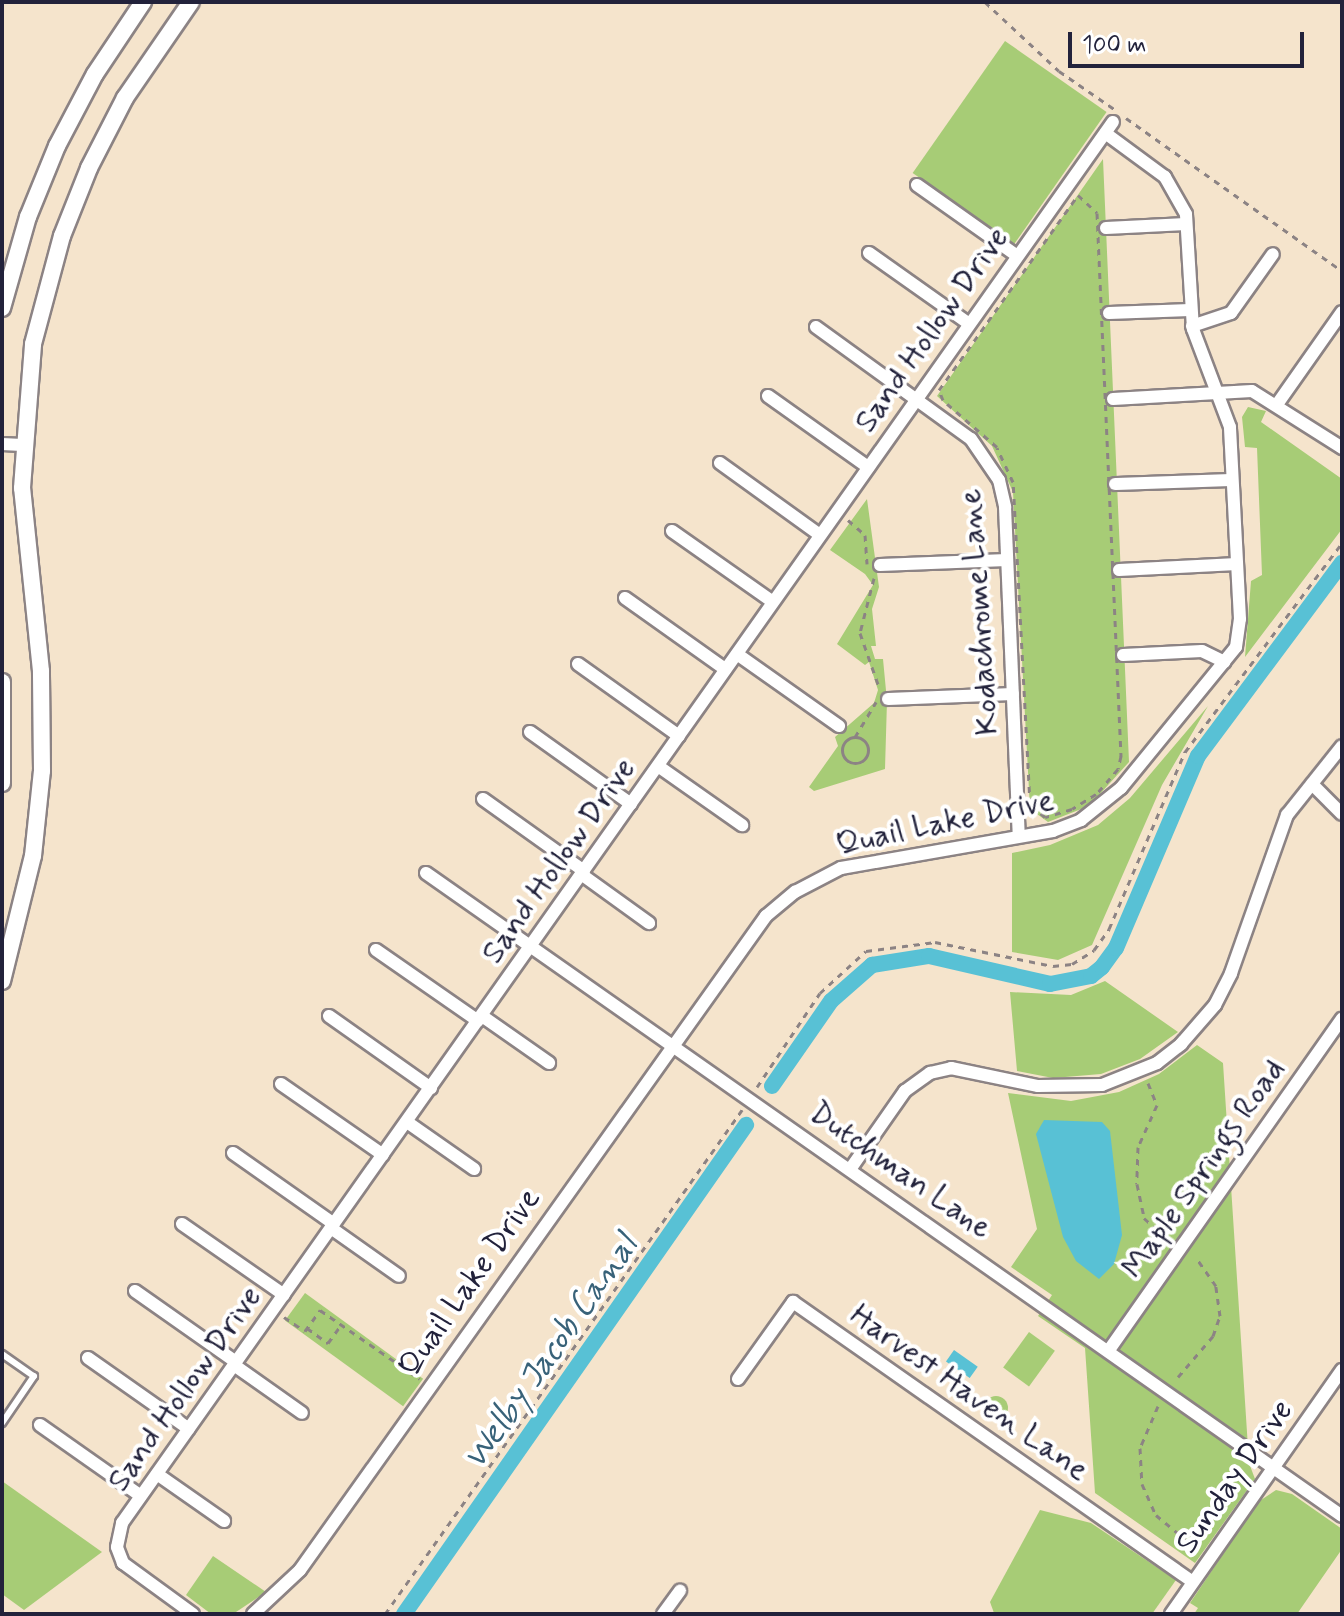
<!DOCTYPE html>
<style>
body{margin:0}
#map{position:relative;width:1344px;height:1616px;overflow:hidden;background:#f5e4cc;font-family:Mynerve,sans-serif}
div>[style]{position:absolute}
.green>*{inset:0;background:#a7cc76;transform-origin:0 0}
.round{border-radius:50%}
.water>*{inset:0;background:#58c1d5;transform-origin:0 0}
.canal>*{height:16px;margin:-8px;padding:0 8px;transform-origin:8px;border-radius:8px;background:#58c1d5}
.path>*{height:3px;margin-top:-1.5px;transform-origin:0;background:repeating-linear-gradient(90deg,#8c8384 0 6px,transparent 0 12px)}
.path>.ring{margin:-1.5px;padding:0;box-sizing:content-box;background:none;border:3px solid #8c8384;border-radius:50%}
.roads{filter:drop-shadow(2px 0 #8c8384) drop-shadow(-2px 0 #8c8384) drop-shadow(0 2px #8c8384) drop-shadow(0 -2px #8c8384)}
.service>*{height:6px;margin:-3px;padding:0 3px;transform-origin:3px;border-radius:3px;background:#fff}
.minor>*{height:12px;margin:-6px;padding:0 6px;transform-origin:6px;border-radius:6px;background:#fff}
.tertiary>*{height:16px;margin:-8px;padding:0 8px;transform-origin:8px;border-radius:8px;background:#fff}
span{translate:-50% -50%;white-space:nowrap;text-align:center;line-height:1.15;-webkit-text-stroke:8px #fff;paint-order:stroke}
.street-label{font-size:32px;color:#22223b}
.water-label{font-size:34px;color:#386279;font-style:italic}
.frame{position:absolute;inset:0;border:4px solid #22223b;pointer-events:none}
.scale{position:absolute;left:1068px;top:32px;width:236px;height:36px;box-sizing:border-box;border:4px solid #22223b;border-top:0;padding-left:10px;font-size:24px;line-height:28px;white-space:nowrap;color:#22223b;-webkit-text-stroke:6px #fff;paint-order:stroke}
</style>
<div id="map">
<div class="green">
<div style="left:1005px;top:41px;width:124px;height:161px;rotate:35deg"></div>
<div style="clip-path:polygon(1103px 159px,1129px 762px,1089px 806px,1048px 822px,1030px 809px,1013px 492px,992px 446px,937px 396px)"></div>
<div style="clip-path:polygon(1248px 407px,1266px 411px,1261px 422px,1342px 479px,1342px 529px,1245px 657px,1251px 581px,1262px 575px,1257px 448px,1245px 447px,1242px 417px)"></div>
<div style="clip-path:polygon(867px 499px,879px 587px,872px 609px,876px 646px,871px 646px,875px 659px,883px 659px,887px 701px,885px 769px,814px 791px,809px 787px,838px 746px,835px 737px,874px 703px,878px 690px,869px 662px,865px 665px,837px 644px,873px 585px,865px 574px,830px 550px)"></div>
<div style="clip-path:polygon(1208px 706px,1162px 785px,1092px 945px,1058px 960px,1012px 952px,1012px 853px,1050px 845px,1098px 825px,1130px 798px)"></div>
<div style="clip-path:polygon(1105px 981px,1178px 1032px,1140px 1059px,1101px 1074px,1053px 1078px,1017px 1071px,1010px 992px,1071px 995px)"></div>
<div style="clip-path:polygon(1197px 1045px,1223px 1063px,1249px 1463px,1255px 1479px,1195px 1563px,1095px 1493px,1085px 1348px,1038px 1316px,1052px 1295px,1011px 1267px,1037px 1229px,1008px 1093px,1071px 1101px,1119px 1092px,1159px 1074px)"></div>
<div style="left:305px;top:1293px;width:146px;height:34px;rotate:36deg"></div>
<div style="left:1029px;top:1332px;width:32px;height:44px;rotate:36deg"></div>
<div class="round" style="left:984px;top:1396px;width:24px;height:24px"></div>
<div style="clip-path:polygon(2px 1481px,102px 1552px,24px 1610px,2px 1594px)"></div>
<div style="clip-path:polygon(1276px 1490px,1292px 1494px,1342px 1529px,1342px 1549px,1297px 1614px,1194px 1614px,1198px 1608px,1190px 1603px,1258px 1502px)"></div>
<div style="clip-path:polygon(1040px 1510px,1091px 1523px,1176px 1580px,1152px 1614px,994px 1613px,990px 1602px)"></div>
<div style="clip-path:polygon(213px 1556px,266px 1592px,233px 1614px,211px 1614px,186px 1595px)"></div>
</div>
<div class="water">
<div style="clip-path:polygon(1044px 1120px,1102px 1122px,1110px 1131px,1122px 1235px,1114px 1264px,1099px 1279px,1076px 1261px,1063px 1237px,1036px 1134px)"></div>
<div style="left:954px;top:1350px;width:29px;height:14px;rotate:35deg"></div>
</div>
<div class="canal">
<div style="left:772px;top:1086px;width:103px;rotate:-55.2deg"></div>
<div style="left:831px;top:1001px;width:55px;rotate:-41.3deg"></div>
<div style="left:872px;top:965px;width:58px;rotate:-9deg"></div>
<div style="left:929px;top:956px;width:124px;rotate:13deg"></div>
<div style="left:1050px;top:984px;width:42px;rotate:-11deg"></div>
<div style="left:1091px;top:976px;width:14px;rotate:-39deg"></div>
<div style="left:1102px;top:967px;width:24px;rotate:-54deg"></div>
<div style="left:1116px;top:948px;width:209px;rotate:-66.9deg"></div>
<div style="left:1198px;top:756px;width:241px;rotate:-53.3deg"></div>
<div style="left:404px;top:1614px;width:597px;rotate:-55.03deg"></div>
</div>
<div class="path">
<div style="left:985px;top:2px;width:101px;rotate:43deg"></div>
<div style="left:1059px;top:71px;width:67px;rotate:34.6deg"></div>
<div style="left:1126px;top:118px;width:265px;rotate:35.3deg"></div>
<div style="left:1078px;top:195px;width:26px;rotate:43deg"></div>
<div style="left:1097px;top:213px;width:544px;rotate:87.47deg"></div>
<div style="left:1121px;top:756px;width:13px;rotate:103deg"></div>
<div style="left:1118px;top:769px;width:33px;rotate:131deg"></div>
<div style="left:1096px;top:794px;width:28px;rotate:148deg"></div>
<div style="left:1072px;top:809px;width:28px;rotate:163deg"></div>
<div style="left:1045px;top:817px;width:20px;rotate:-139deg"></div>
<div style="left:1030px;top:804px;width:322px;rotate:-93deg"></div>
<div style="left:1013px;top:482px;width:38px;rotate:-115deg"></div>
<div style="left:997px;top:447px;width:72px;rotate:-139deg"></div>
<div style="left:943px;top:400px;width:11px;rotate:-112deg"></div>
<div style="left:939px;top:390px;width:239px;rotate:-54.5deg"></div>
<div style="left:848px;top:520px;width:23px;rotate:41deg"></div>
<div style="left:865px;top:535px;width:29px;rotate:86deg"></div>
<div style="left:874px;top:578px;width:57px;rotate:104.3deg"></div>
<div style="left:860px;top:633px;width:57px;rotate:70.6deg"></div>
<div style="left:855px;top:737px;width:41px;rotate:-59deg"></div>
<div class="ring" style="left:842px;top:737px;width:23px;height:23px"></div>
<div style="left:1148px;top:1083px;width:24px;rotate:68deg"></div>
<div style="left:1157px;top:1105px;width:46px;rotate:114.3deg"></div>
<div style="left:1138px;top:1147px;width:37px;rotate:92deg"></div>
<div style="left:1137px;top:1184px;width:35px;rotate:78deg"></div>
<div style="left:1144px;top:1218px;width:30px;rotate:42deg"></div>
<div style="left:757px;top:1087px;width:113px;rotate:-56.2deg"></div>
<div style="left:820px;top:993px;width:62px;rotate:-42.4deg"></div>
<div style="left:866px;top:951px;width:70px;rotate:-7.4deg"></div>
<div style="left:935px;top:942px;width:120px;rotate:11.5deg"></div>
<div style="left:1053px;top:966px;width:19px;rotate:-6deg"></div>
<div style="left:1072px;top:964px;width:26px;rotate:-32deg"></div>
<div style="left:1094px;top:950px;width:26px;rotate:-54deg"></div>
<div style="left:1109px;top:929px;width:193px;rotate:-66.8deg"></div>
<div style="left:1185px;top:752px;width:261px;rotate:-53.1deg"></div>
<div style="left:284px;top:1317px;width:25px;rotate:34deg"></div>
<div style="left:305px;top:1331px;width:26px;rotate:-54deg"></div>
<div style="left:320px;top:1310px;width:121px;rotate:34.6deg"></div>
<div style="left:307px;top:1328px;width:26px;rotate:36deg"></div>
<div style="left:328px;top:1343px;width:22px;rotate:-54deg"></div>
<div style="left:1178px;top:1377px;width:54px;rotate:-49.5deg"></div>
<div style="left:1213px;top:1336px;width:21px;rotate:-71deg"></div>
<div style="left:1220px;top:1316px;width:30px;rotate:-98deg"></div>
<div style="left:1216px;top:1286px;width:35px;rotate:-125deg"></div>
<div style="left:1158px;top:1406px;width:46px;rotate:113.2deg"></div>
<div style="left:1140px;top:1448px;width:36px;rotate:87deg"></div>
<div style="left:1142px;top:1484px;width:34px;rotate:66deg"></div>
<div style="left:1156px;top:1515px;width:53px;rotate:39.7deg"></div>
<div style="left:385px;top:1614px;width:618px;rotate:-54.69deg"></div>
</div>
<div class="roads">
<div class="service">
<div style="left:2px;top:1354px;width:39px;rotate:35deg"></div>
<div style="left:34px;top:1376px;width:57px;rotate:124.2deg"></div>
</div>
<div class="minor">
<div style="left:917px;top:185px;width:121px;rotate:35.3deg"></div>
<div style="left:1106px;top:228px;width:80px;rotate:-2.9deg"></div>
<div style="left:869px;top:253px;width:121px;rotate:35.3deg"></div>
<div style="left:1109px;top:313px;width:81px;rotate:-2.1deg"></div>
<div style="left:1192px;top:326px;width:41px;rotate:-18.4deg"></div>
<div style="left:1231px;top:313px;width:72px;rotate:-54.6deg"></div>
<div style="left:816px;top:327px;width:191px;rotate:35.9deg"></div>
<div style="left:971px;top:439px;width:50px;rotate:55.7deg"></div>
<div style="left:999px;top:480px;width:28px;rotate:77deg"></div>
<div style="left:1005px;top:507px;width:329px;rotate:87.6deg"></div>
<div style="left:768px;top:396px;width:123px;rotate:35.4deg"></div>
<div style="left:1113px;top:399px;width:139px;rotate:-3.3deg"></div>
<div style="left:1252px;top:391px;width:107px;rotate:32.3deg"></div>
<div style="left:1278px;top:403px;width:111px;rotate:-54.9deg"></div>
<div style="left:2px;top:444px;width:20px;rotate:3deg"></div>
<div style="left:720px;top:463px;width:123px;rotate:35.8deg"></div>
<div style="left:1115px;top:484px;width:117px;rotate:-2deg"></div>
<div style="left:672px;top:531px;width:123px;rotate:35.1deg"></div>
<div style="left:880px;top:565px;width:127px;rotate:-2.3deg"></div>
<div style="left:1119px;top:570px;width:118px;rotate:-2.9deg"></div>
<div style="left:625px;top:598px;width:123px;rotate:35.4deg"></div>
<div style="left:737px;top:654px;width:125px;rotate:35.2deg"></div>
<div style="left:1123px;top:655px;width:79px;rotate:-2.9deg"></div>
<div style="left:1202px;top:651px;width:25px;rotate:26deg"></div>
<div style="left:578px;top:664px;width:124px;rotate:35.5deg"></div>
<div style="left:888px;top:699px;width:125px;rotate:-2.3deg"></div>
<div style="left:530px;top:732px;width:124px;rotate:35.5deg"></div>
<div style="left:658px;top:766px;width:103px;rotate:35.1deg"></div>
<div style="left:1312px;top:784px;width:42px;rotate:45deg"></div>
<div style="left:483px;top:799px;width:124px;rotate:35.5deg"></div>
<div style="left:426px;top:873px;width:1119px;rotate:35.07deg"></div>
<div style="left:581px;top:874px;width:84px;rotate:35.8deg"></div>
<div style="left:376px;top:950px;width:124px;rotate:34.8deg"></div>
<div style="left:329px;top:1016px;width:125px;rotate:35.2deg"></div>
<div style="left:482px;top:1016px;width:82px;rotate:35deg"></div>
<div style="left:281px;top:1084px;width:124px;rotate:34.8deg"></div>
<div style="left:407px;top:1122px;width:82px;rotate:35deg"></div>
<div style="left:233px;top:1153px;width:123px;rotate:35.1deg"></div>
<div style="left:851px;top:1168px;width:94px;rotate:-55deg"></div>
<div style="left:905px;top:1091px;width:31px;rotate:-36deg"></div>
<div style="left:930px;top:1073px;width:22px;rotate:-13deg"></div>
<div style="left:951px;top:1068px;width:89px;rotate:11.7deg"></div>
<div style="left:1038px;top:1086px;width:64px;rotate:-0.9deg"></div>
<div style="left:1102px;top:1085px;width:59px;rotate:-21.8deg"></div>
<div style="left:1157px;top:1063px;width:31px;rotate:-38deg"></div>
<div style="left:1181px;top:1044px;width:52px;rotate:-48.9deg"></div>
<div style="left:1215px;top:1005px;width:36px;rotate:-63deg"></div>
<div style="left:1231px;top:973px;width:168px;rotate:-70.5deg"></div>
<div style="left:1287px;top:815px;width:88px;rotate:-51.4deg"></div>
<div style="left:182px;top:1224px;width:124px;rotate:34.8deg"></div>
<div style="left:331px;top:1228px;width:83px;rotate:35.2deg"></div>
<div style="left:135px;top:1291px;width:123px;rotate:35.1deg"></div>
<div style="left:1109px;top:1350px;width:405px;rotate:-54.9deg"></div>
<div style="left:88px;top:1358px;width:123px;rotate:35.1deg"></div>
<div style="left:234px;top:1365px;width:83px;rotate:35.2deg"></div>
<div style="left:738px;top:1379px;width:95px;rotate:-54.5deg"></div>
<div style="left:793px;top:1302px;width:488px;rotate:35deg"></div>
<div style="left:40px;top:1425px;width:123px;rotate:35.1deg"></div>
<div style="left:157px;top:1474px;width:82px;rotate:35deg"></div>
<div style="left:193px;top:1614px;width:87px;rotate:-143.9deg"></div>
<div style="left:123px;top:1563px;width:17px;rotate:-111deg"></div>
<div style="left:117px;top:1547px;width:25px;rotate:-78deg"></div>
<div style="left:122px;top:1523px;width:1716px;rotate:-54.73deg"></div>
<div style="left:253px;top:1614px;width:64px;rotate:-43.1deg"></div>
<div style="left:300px;top:1570px;width:803px;rotate:-54.53deg"></div>
<div style="left:766px;top:916px;width:38px;rotate:-40deg"></div>
<div style="left:795px;top:892px;width:52px;rotate:-27.6deg"></div>
<div style="left:841px;top:868px;width:215px;rotate:-9.9deg"></div>
<div style="left:1053px;top:831px;width:30px;rotate:-21deg"></div>
<div style="left:1081px;top:820px;width:51px;rotate:-38.7deg"></div>
<div style="left:1121px;top:788px;width:182px;rotate:-50.8deg"></div>
<div style="left:1236px;top:647px;width:28px;rotate:-82deg"></div>
<div style="left:1240px;top:619px;width:192px;rotate:-93deg"></div>
<div style="left:1230px;top:427px;width:105px;rotate:-110.7deg"></div>
<div style="left:1193px;top:329px;width:115px;rotate:-93.5deg"></div>
<div style="left:1186px;top:214px;width:43px;rotate:-119.6deg"></div>
<div style="left:1165px;top:177px;width:74px;rotate:-143.7deg"></div>
<div style="left:663px;top:1614px;width:29px;rotate:-54deg"></div>
<div style="left:1171px;top:1614px;width:298px;rotate:-55deg"></div>
</div>
<div class="tertiary">
<div style="left:2px;top:308px;width:95px;rotate:-74.1deg"></div>
<div style="left:28px;top:217px;width:77px;rotate:-67.8deg"></div>
<div style="left:57px;top:146px;width:81px;rotate:-62.2deg"></div>
<div style="left:95px;top:74px;width:87px;rotate:-56.3deg"></div>
<div style="left:2px;top:682px;width:101px;rotate:90deg"></div>
<div style="left:2px;top:981px;width:129px;rotate:-76.1deg"></div>
<div style="left:33px;top:856px;width:85px;rotate:-84deg"></div>
<div style="left:42px;top:771px;width:100px;rotate:-90.6deg"></div>
<div style="left:41px;top:671px;width:184px;rotate:-95.9deg"></div>
<div style="left:22px;top:488px;width:144px;rotate:-85.6deg"></div>
<div style="left:33px;top:344px;width:112px;rotate:-75deg"></div>
<div style="left:62px;top:236px;width:73px;rotate:-68.3deg"></div>
<div style="left:89px;top:168px;width:79px;rotate:-62.8deg"></div>
<div style="left:125px;top:98px;width:116px;rotate:-55.5deg"></div>
</div>
</div>
<div class="street-label">
<span style="left:932px;top:330px;rotate:-55deg">Sand Hollow Drive</span>
<span style="left:980px;top:612px;rotate:-94deg">Kodachrome Lane</span>
<span style="left:945px;top:823px;rotate:-12deg">Quail Lake Drive</span>
<span style="left:559px;top:861px;rotate:-55deg">Sand Hollow Drive</span>
<span style="left:1204px;top:1169px;rotate:-55deg">Maple Springs Road</span>
<span style="left:900px;top:1171px;rotate:35deg">Dutchman Lane</span>
<span style="left:470px;top:1283px;rotate:-55deg">Quail Lake Drive</span>
<span style="left:185px;top:1389px;rotate:-55deg">Sand Hollow Drive</span>
<span style="left:969px;top:1393px;rotate:35deg">Harvest Haven Lane</span>
<span style="left:1235px;top:1477px;rotate:-55deg">Sunday Drive</span>
</div>
<div class="water-label">
<span style="left:551px;top:1352px;rotate:-55deg">Welby Jacob Canal</span>
</div>
<div class="frame"></div>
<div class="scale">100 m</div>
</div>
